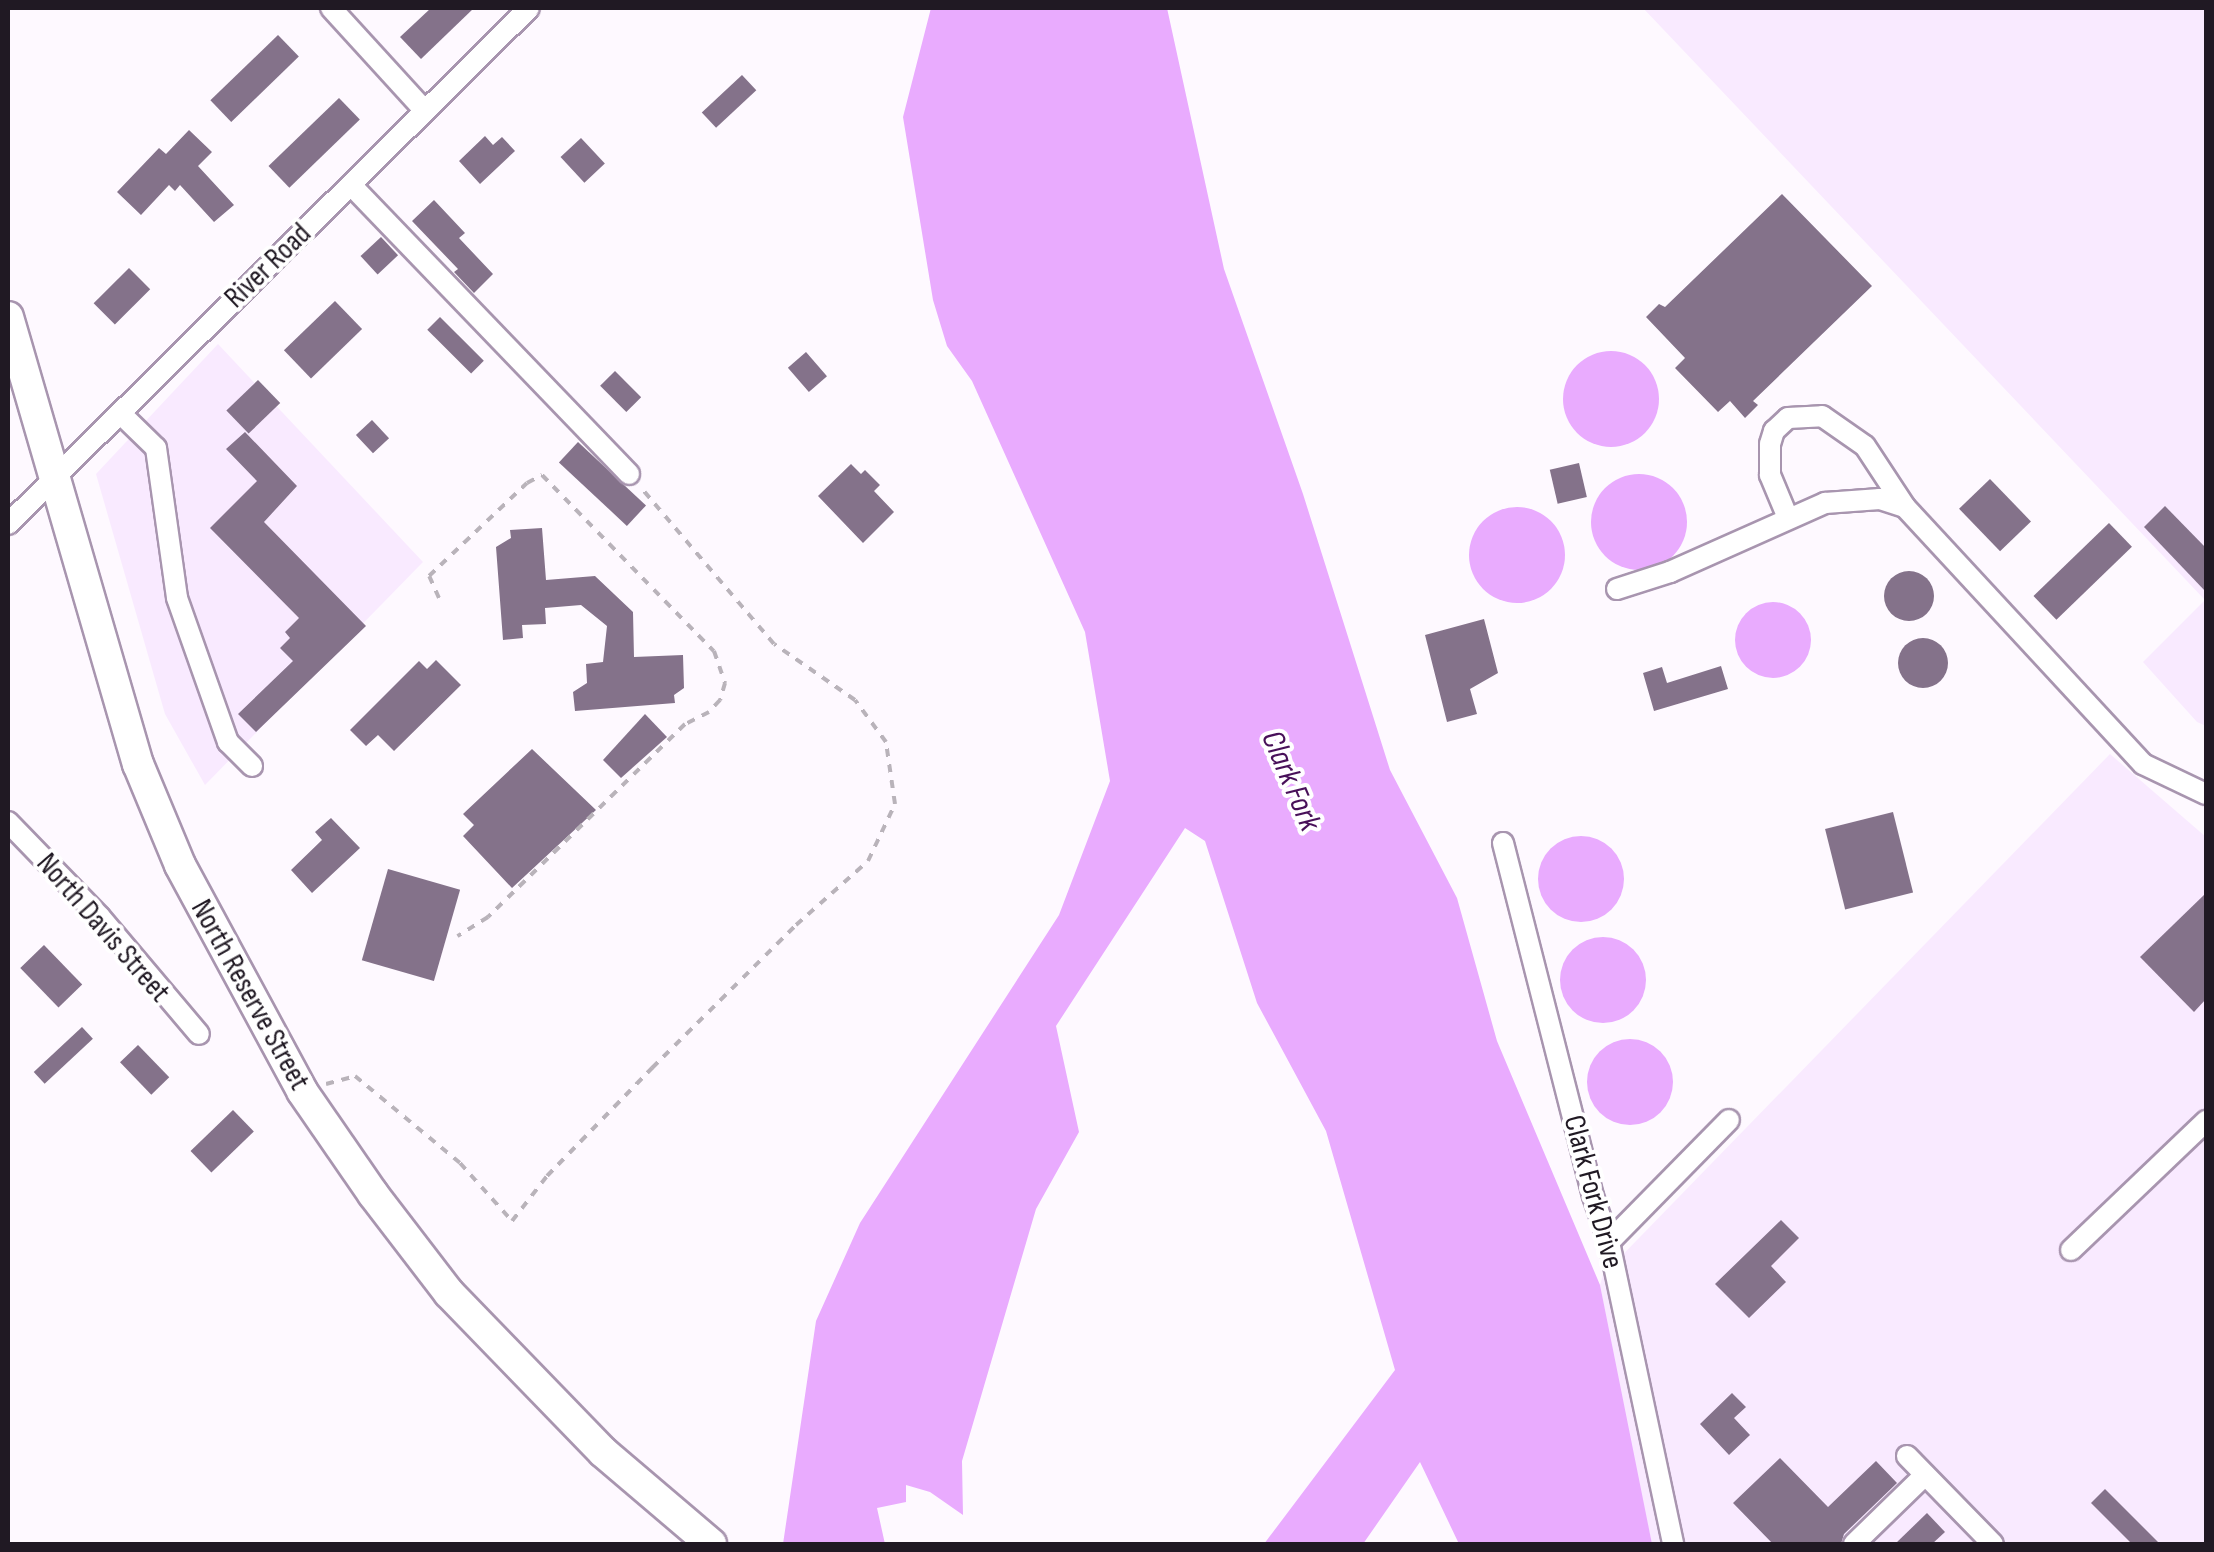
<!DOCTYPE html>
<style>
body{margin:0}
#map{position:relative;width:2214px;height:1552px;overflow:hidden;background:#fef9ff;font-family:"Sofia Sans Condensed",sans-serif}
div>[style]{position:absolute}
.built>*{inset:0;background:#f9eaff}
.water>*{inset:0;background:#e9abfe}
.round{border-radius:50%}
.building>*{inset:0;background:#84728a;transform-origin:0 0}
.path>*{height:4px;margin-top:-2px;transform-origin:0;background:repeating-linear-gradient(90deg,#b9b3ba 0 8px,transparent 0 16px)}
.roads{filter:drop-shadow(2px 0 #a895af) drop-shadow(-2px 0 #a895af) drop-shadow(0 2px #a895af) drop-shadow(0 -2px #a895af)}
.minor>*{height:20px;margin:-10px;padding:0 10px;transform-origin:10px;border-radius:10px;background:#fff}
.highway>*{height:30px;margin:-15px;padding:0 15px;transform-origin:15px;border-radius:15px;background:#fff}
span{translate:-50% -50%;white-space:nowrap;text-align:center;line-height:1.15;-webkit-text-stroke:8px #fff;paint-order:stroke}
.street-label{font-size:30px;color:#201923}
.water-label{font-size:32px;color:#481059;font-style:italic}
.frame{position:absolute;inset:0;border:10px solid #201923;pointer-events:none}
</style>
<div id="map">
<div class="built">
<div style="clip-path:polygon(1643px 8px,2206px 8px,2206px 726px,2197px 722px,2143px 662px,2205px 600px)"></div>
<div style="clip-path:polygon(218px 344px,423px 562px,205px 785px,165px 714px,96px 474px)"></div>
<div style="clip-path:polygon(2110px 754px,2206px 837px,2206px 1544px,1652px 1544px,1623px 1412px,1600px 1285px,1603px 1275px)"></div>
</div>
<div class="water">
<div style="clip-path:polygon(931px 8px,1167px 8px,1224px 269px,1303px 494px,1390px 770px,1457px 898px,1497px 1041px,1600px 1285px,1652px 1544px,1459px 1544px,1420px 1462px,1363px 1544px,1264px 1544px,1395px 1370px,1326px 1131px,1257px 1003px,1205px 841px,1185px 828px,1056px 1026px,1079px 1132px,1036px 1209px,962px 1461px,963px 1515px,930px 1492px,906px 1485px,906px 1502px,877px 1508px,885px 1544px,783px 1544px,816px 1321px,860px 1223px,1059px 915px,1110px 781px,1085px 632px,972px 381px,947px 346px,933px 300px,903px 117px)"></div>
<div class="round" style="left:1563px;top:351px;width:96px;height:96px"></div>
<div class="round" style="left:1591px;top:474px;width:96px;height:96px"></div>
<div class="round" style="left:1469px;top:507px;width:96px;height:96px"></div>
<div class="round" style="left:1735px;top:602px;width:76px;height:76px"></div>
<div class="round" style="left:1538px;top:836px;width:86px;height:86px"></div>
<div class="round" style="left:1560px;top:937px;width:86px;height:86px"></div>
<div class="round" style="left:1587px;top:1039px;width:86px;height:86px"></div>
</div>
<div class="building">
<div style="clip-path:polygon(431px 8px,474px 8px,421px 59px,400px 37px)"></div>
<div style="left:278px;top:35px;width:30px;height:94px;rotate:46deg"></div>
<div style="left:742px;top:75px;width:21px;height:55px;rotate:47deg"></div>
<div style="left:339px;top:98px;width:30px;height:98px;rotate:46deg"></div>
<div style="clip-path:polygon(189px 130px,212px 152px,198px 166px,234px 205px,214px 222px,180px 185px,175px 191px,169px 185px,141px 215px,117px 192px,159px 148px,166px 154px)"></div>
<div style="clip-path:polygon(485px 136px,493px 145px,502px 137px,515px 151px,480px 184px,459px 161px)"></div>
<div style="left:581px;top:138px;width:35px;height:28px;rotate:47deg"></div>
<div style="clip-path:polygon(1782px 194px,1872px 286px,1753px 401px,1758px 405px,1745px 418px,1730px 401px,1718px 412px,1675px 368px,1685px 358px,1646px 317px,1659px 304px,1665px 307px)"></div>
<div style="clip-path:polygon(434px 200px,465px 233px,459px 238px,493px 274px,474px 293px,454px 272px,458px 269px,412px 221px)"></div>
<div style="left:381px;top:237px;width:25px;height:28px;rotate:47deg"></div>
<div style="left:129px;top:268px;width:30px;height:50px;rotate:45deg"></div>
<div style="left:335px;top:301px;width:39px;height:71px;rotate:46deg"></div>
<div style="left:440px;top:317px;width:62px;height:18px;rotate:45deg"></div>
<div style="left:806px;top:352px;width:32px;height:24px;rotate:49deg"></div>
<div style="left:615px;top:371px;width:37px;height:21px;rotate:45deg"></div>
<div style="left:258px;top:380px;width:32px;height:44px;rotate:46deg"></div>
<div style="left:372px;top:420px;width:25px;height:22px;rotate:47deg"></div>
<div style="clip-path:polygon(245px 432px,297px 486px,264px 522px,366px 626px,256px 732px,238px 714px,293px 661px,280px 648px,290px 638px,285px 632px,299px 618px,210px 528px,257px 481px,226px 449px)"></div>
<div style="left:578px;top:442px;width:93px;height:28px;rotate:43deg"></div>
<div style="left:1579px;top:463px;width:35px;height:30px;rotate:77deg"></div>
<div style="clip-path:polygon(851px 464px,861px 474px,865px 470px,880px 485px,874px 491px,894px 512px,863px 543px,818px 496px)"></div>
<div style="left:1990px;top:479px;width:59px;height:43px;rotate:46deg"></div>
<div style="clip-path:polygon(2165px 506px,2206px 548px,2206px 592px,2144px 527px)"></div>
<div style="left:2109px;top:523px;width:33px;height:105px;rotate:46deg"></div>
<div style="clip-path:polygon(542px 528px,546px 580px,595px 576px,633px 612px,634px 657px,683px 655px,684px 688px,674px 695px,675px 703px,575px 711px,573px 692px,587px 683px,586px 664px,603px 662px,607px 626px,581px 605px,545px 608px,546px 624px,522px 625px,523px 638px,503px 640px,496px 547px,511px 538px,510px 530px)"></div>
<div class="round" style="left:1884px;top:571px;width:50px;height:50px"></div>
<div style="clip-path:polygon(1484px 619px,1498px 673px,1470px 689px,1477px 714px,1447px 722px,1425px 635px)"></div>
<div class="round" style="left:1898px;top:638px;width:50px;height:50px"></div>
<div style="clip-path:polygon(436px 660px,461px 685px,394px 751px,378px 735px,366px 746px,350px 730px,419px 661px,427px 669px)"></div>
<div style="clip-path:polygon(1721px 666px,1728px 689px,1654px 711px,1643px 673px,1662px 667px,1667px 683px)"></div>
<div style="clip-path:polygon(645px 714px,667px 737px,621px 778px,603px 760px)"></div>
<div style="clip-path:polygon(532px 749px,596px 810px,512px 888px,463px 836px,474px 825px,463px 814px)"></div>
<div style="left:1893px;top:812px;width:83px;height:70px;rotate:76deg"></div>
<div style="clip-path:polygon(331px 818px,360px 848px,312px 893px,291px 870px,322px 840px,315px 832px)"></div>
<div style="left:388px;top:869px;width:75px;height:95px;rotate:16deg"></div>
<div style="clip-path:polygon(2206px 893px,2206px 999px,2194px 1012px,2140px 957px)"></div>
<div style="left:44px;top:945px;width:55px;height:33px;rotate:46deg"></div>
<div style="left:82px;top:1027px;width:16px;height:66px;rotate:47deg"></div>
<div style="left:138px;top:1045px;width:45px;height:25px;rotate:46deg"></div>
<div style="left:233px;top:1110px;width:30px;height:59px;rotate:46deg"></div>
<div style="clip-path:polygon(1781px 1220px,1799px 1238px,1771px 1266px,1786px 1282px,1749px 1318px,1715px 1284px)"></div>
<div style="clip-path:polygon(1732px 1393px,1746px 1407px,1734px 1418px,1750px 1435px,1729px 1455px,1700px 1424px)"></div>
<div style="clip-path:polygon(1780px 1458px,1828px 1507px,1876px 1461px,1897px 1483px,1844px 1534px,1841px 1544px,1773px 1544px,1733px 1503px)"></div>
<div style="clip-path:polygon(2105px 1489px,2160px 1544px,2132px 1544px,2091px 1503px)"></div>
<div style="clip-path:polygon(1927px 1513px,1945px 1532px,1932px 1544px,1895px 1544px)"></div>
</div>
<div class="path">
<div style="left:439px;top:598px;width:24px;rotate:-114deg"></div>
<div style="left:429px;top:576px;width:135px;rotate:-43.5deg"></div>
<div style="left:527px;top:483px;width:17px;rotate:-28deg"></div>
<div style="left:542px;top:475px;width:246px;rotate:45.7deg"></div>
<div style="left:714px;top:651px;width:34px;rotate:71deg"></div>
<div style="left:725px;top:683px;width:18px;rotate:106deg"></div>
<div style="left:720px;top:700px;width:16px;rotate:133deg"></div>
<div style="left:709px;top:712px;width:27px;rotate:153deg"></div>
<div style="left:685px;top:724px;width:276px;rotate:135.6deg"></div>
<div style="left:488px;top:917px;width:36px;rotate:148deg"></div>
<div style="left:326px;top:1084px;width:30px;rotate:-15deg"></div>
<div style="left:355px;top:1076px;width:136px;rotate:39.6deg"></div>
<div style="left:460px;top:1163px;width:78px;rotate:48.1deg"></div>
<div style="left:512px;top:1221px;width:57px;rotate:-52.1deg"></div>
<div style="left:547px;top:1176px;width:151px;rotate:-45.8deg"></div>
<div style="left:652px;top:1068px;width:203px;rotate:-44.8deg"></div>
<div style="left:796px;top:925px;width:96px;rotate:-41.6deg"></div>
<div style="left:868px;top:861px;width:63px;rotate:-64.7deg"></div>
<div style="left:895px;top:804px;width:63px;rotate:-98.3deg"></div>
<div style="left:886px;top:742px;width:52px;rotate:-126.4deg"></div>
<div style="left:855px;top:700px;width:98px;rotate:-145.3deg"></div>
<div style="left:774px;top:644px;width:202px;rotate:-130.4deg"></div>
</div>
<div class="roads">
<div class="minor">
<div style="left:331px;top:8px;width:139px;rotate:47.6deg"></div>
<div style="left:351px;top:185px;width:401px;rotate:46.1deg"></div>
<div style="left:120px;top:413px;width:50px;rotate:44.2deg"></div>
<div style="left:156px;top:448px;width:151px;rotate:82deg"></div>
<div style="left:177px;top:598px;width:153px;rotate:70.5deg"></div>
<div style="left:228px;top:742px;width:34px;rotate:45deg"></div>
<div style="left:1788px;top:518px;width:47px;rotate:-112.7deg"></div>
<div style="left:1770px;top:475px;width:31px;rotate:-90deg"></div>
<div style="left:1770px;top:444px;width:14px;rotate:-73deg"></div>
<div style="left:1774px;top:431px;width:19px;rotate:-43deg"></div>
<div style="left:1788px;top:418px;width:34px;rotate:-3deg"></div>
<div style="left:1822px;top:416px;width:52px;rotate:34.9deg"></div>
<div style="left:1865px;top:446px;width:73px;rotate:56.7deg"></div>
<div style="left:8px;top:524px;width:733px;rotate:-44.72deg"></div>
<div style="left:1617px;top:589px;width:56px;rotate:-17.8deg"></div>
<div style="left:1670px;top:572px;width:170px;rotate:-24deg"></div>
<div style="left:1825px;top:503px;width:55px;rotate:-4.2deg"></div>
<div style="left:1880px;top:499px;width:26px;rotate:18deg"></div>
<div style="left:1905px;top:507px;width:350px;rotate:47.2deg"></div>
<div style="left:2143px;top:764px;width:70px;rotate:25.5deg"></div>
<div style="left:8px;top:822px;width:132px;rotate:45.9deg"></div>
<div style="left:100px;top:917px;width:153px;rotate:49.8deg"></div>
<div style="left:1503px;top:843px;width:364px;rotate:75.7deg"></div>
<div style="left:1593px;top:1196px;width:49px;rotate:70.8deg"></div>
<div style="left:1609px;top:1242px;width:309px;rotate:78deg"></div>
<div style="left:1609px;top:1242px;width:171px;rotate:-45.5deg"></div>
<div style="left:2071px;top:1250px;width:187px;rotate:-43.7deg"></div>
<div style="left:1907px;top:1456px;width:123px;rotate:45.7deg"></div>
<div style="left:1854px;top:1544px;width:99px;rotate:-44.2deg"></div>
</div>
<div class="highway">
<div style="left:8px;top:317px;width:466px;rotate:73.8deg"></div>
<div style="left:138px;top:764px;width:109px;rotate:67.4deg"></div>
<div style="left:180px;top:865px;width:257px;rotate:61.6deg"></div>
<div style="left:302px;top:1091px;width:125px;rotate:55.4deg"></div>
<div style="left:373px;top:1194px;width:125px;rotate:52.5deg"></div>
<div style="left:449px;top:1293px;width:221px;rotate:45.9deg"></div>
<div style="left:603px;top:1452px;width:142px;rotate:40.4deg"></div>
</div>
</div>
<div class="street-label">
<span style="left:268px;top:266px;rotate:-44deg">River Road</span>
<span style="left:103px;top:928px;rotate:49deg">North Davis Street</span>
<span style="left:250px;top:995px;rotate:61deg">North Reserve Street</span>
<span style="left:1593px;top:1192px;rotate:75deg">Clark Fork Drive</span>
</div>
<div class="water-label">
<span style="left:1290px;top:781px;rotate:67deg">Clark Fork</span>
</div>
<div class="frame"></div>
</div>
